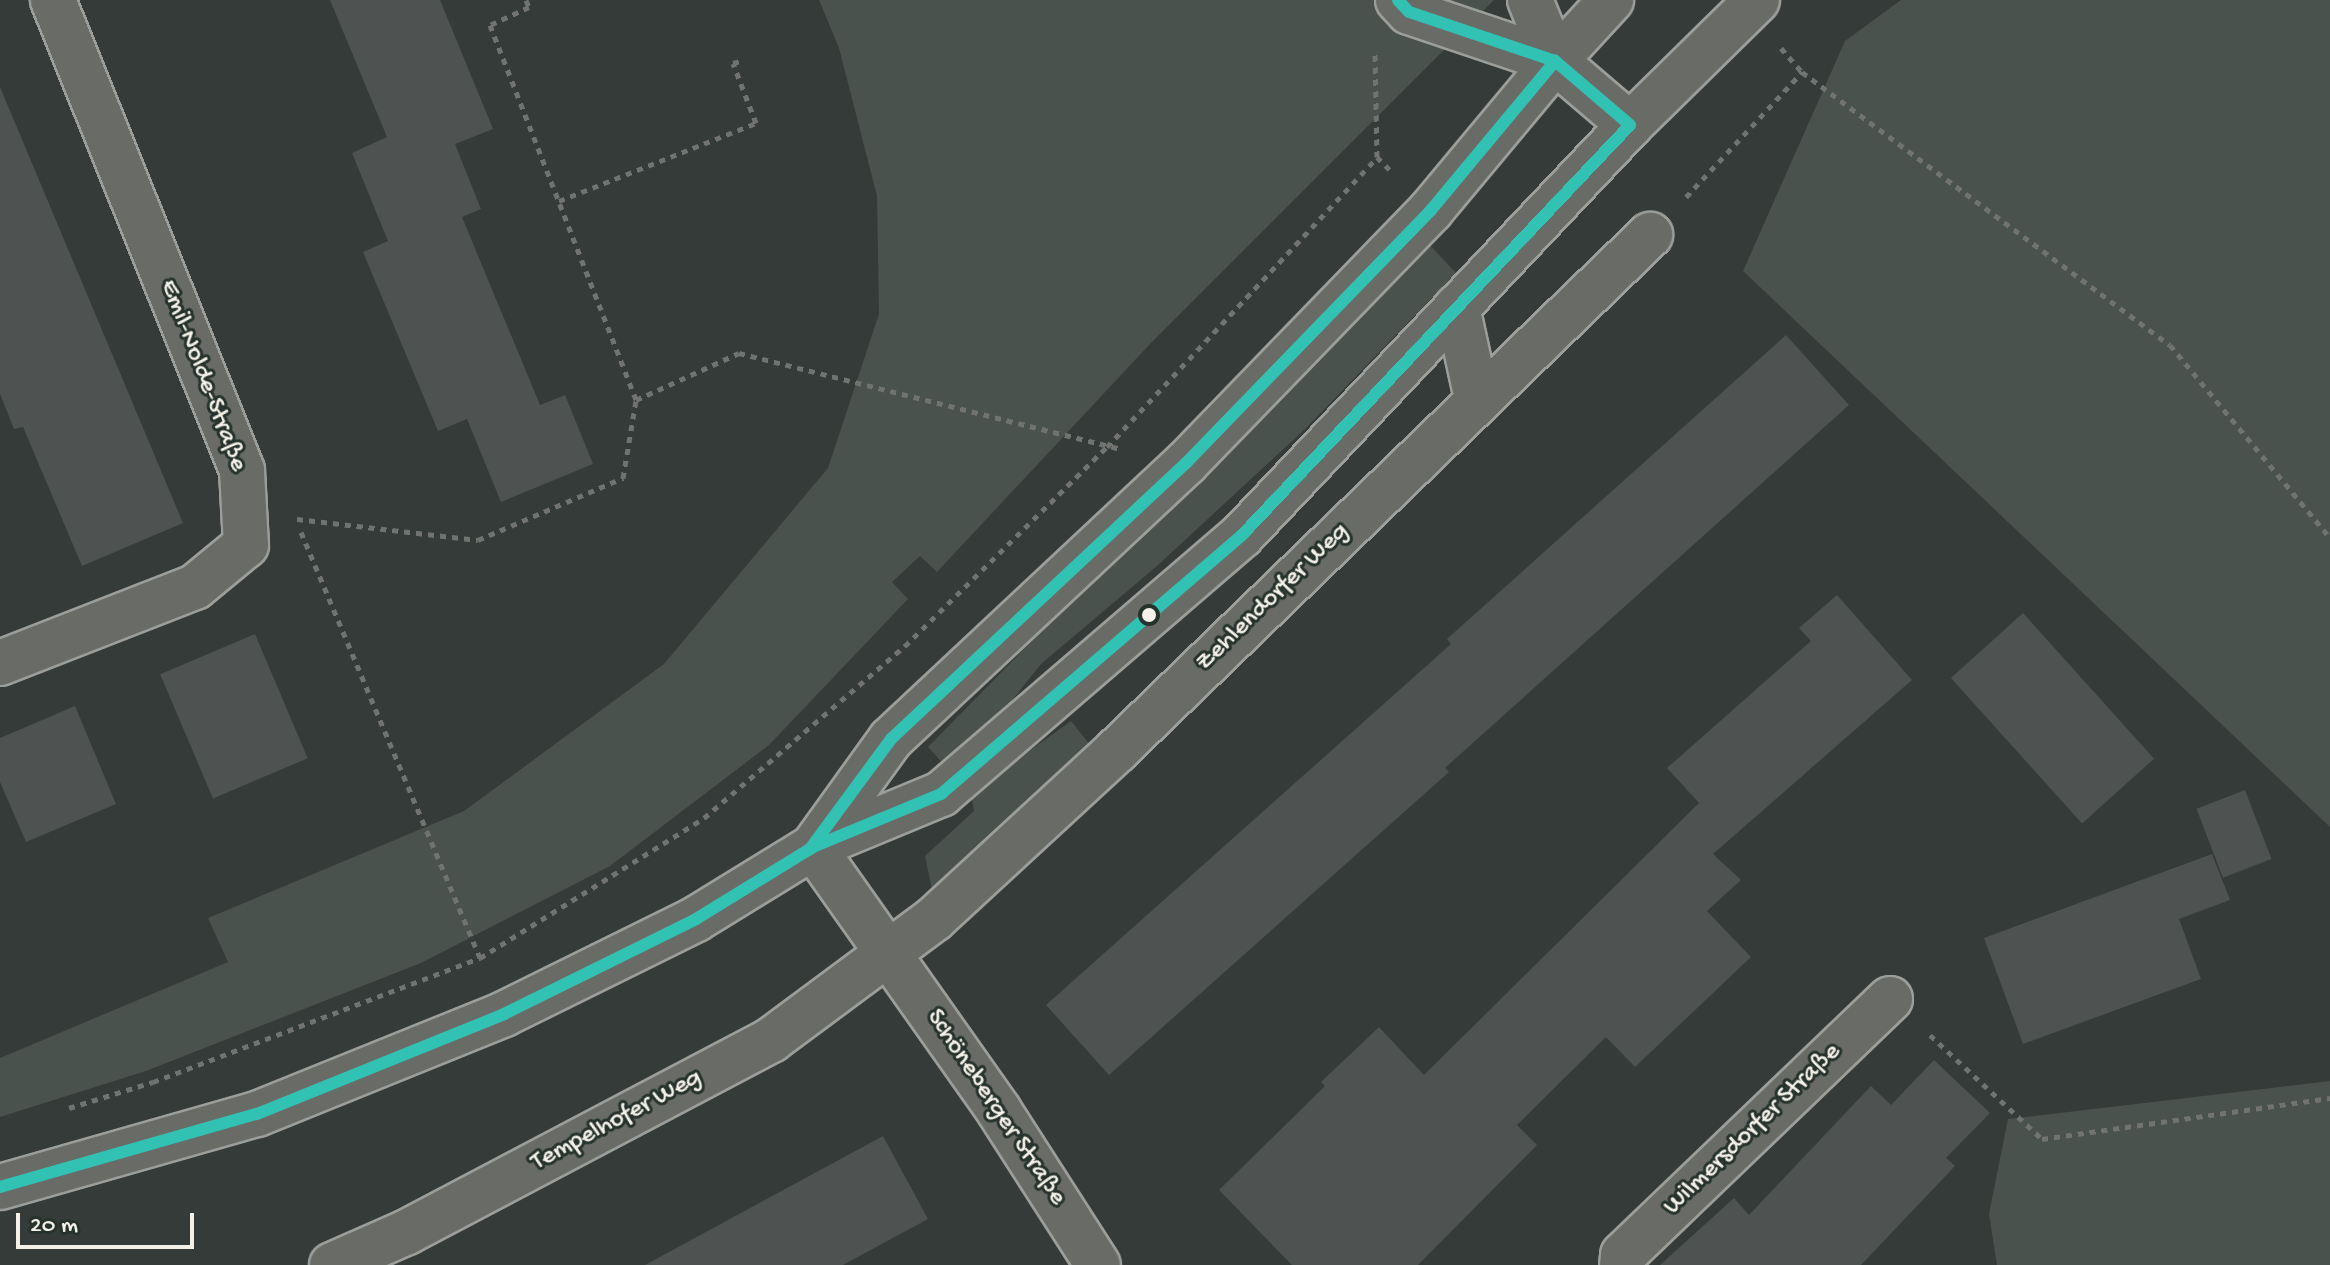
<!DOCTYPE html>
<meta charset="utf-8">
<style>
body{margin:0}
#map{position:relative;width:2330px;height:1265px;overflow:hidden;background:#353b38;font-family:"Gochi Hand",sans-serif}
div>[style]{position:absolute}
.green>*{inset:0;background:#49524c}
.building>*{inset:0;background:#4e5250;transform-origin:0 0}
.path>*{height:5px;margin-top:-2.5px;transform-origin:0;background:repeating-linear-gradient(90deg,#707370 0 6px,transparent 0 12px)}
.roads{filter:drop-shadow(2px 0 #9c9e9b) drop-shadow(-2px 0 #9c9e9b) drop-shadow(0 2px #9c9e9b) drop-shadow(0 -2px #9c9e9b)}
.minor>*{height:44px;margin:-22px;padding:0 22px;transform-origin:22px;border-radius:22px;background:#686b66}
.bus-1>*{height:12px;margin:-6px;padding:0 6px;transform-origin:6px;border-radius:6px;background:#32c2b4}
.dots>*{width:22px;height:22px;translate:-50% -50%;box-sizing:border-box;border:4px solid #26332d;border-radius:50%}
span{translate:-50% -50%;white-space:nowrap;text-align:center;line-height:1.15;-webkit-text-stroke:6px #26332d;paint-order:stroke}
.street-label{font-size:26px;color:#f4f1e8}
.scale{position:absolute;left:16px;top:1213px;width:178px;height:36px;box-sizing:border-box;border:4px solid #f4f1e8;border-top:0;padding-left:10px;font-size:24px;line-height:28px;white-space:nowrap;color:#f4f1e8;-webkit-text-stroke:6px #26332d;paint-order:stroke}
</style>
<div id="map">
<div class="green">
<div style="clip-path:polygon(819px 0,1494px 0,1150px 344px,937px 572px,920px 556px,892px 582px,908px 599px,769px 745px,610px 866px,421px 963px,146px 1071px,0 1117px,0 1058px,228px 962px,208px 918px,464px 811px,664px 664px,828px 468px,879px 314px,877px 196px,839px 48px)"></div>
<div style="clip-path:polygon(1901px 0,2330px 0,2330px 827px,1743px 271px,1845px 41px)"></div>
<div style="clip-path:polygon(1425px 240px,1456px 273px,1305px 429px,1157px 566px,1041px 664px,986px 733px,948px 769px,928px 747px)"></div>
<div style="clip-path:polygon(1071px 721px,1091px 746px,933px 895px,925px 856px,974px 811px,971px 793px)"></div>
<div style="clip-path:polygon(2330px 1081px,2330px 1265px,1997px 1265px,1989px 1214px,2008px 1119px)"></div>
</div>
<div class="building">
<div style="clip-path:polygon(330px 0,440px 0,493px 129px,455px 144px,481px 209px,462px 217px,540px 405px,565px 395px,593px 464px,501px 502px,467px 419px,438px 431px,363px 252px,388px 241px,352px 153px,387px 137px)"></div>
<div style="clip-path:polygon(0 87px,183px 523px,82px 566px,23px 427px,14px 429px,0 394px)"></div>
<div style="clip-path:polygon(1786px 335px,1849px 405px,1445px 768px,1449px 772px,1109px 1075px,1046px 1005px,1451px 644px,1447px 639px)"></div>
<div style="clip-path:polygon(1837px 595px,1912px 680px,1713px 854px,1741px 880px,1707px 911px,1751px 957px,1635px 1067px,1606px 1037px,1517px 1125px,1537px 1145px,1418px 1265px,1292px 1265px,1219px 1190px,1325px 1086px,1321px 1082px,1379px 1027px,1424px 1075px,1699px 803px,1667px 768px,1811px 641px,1799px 628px)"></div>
<div style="left:2023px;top:613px;width:196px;height:97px;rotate:48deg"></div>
<div style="left:255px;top:634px;width:135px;height:103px;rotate:67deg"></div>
<div style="clip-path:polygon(75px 706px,116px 804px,26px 842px,0 782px,0 738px)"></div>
<div style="left:2245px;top:790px;width:74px;height:52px;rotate:69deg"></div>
<div style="clip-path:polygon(2212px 854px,2230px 900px,2179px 919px,2201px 979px,2023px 1044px,1984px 938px)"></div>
<div style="clip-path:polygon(1934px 1060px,1990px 1113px,1946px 1158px,1955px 1166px,1861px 1265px,1660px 1265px,1734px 1198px,1749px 1215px,1871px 1086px,1891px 1105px)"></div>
<div style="clip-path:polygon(883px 1136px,928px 1219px,843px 1265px,645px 1265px)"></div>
</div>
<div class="path">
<div style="left:526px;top:0;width:8px;rotate:67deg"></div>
<div style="left:529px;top:7px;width:43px;rotate:155.2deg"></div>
<div style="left:490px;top:25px;width:402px;rotate:68.7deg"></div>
<div style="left:1781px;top:48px;width:32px;rotate:49deg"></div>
<div style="left:1802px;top:72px;width:458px;rotate:36.6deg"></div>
<div style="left:2170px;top:345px;width:251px;rotate:50.3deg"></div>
<div style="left:1377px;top:157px;width:23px;rotate:45deg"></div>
<div style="left:1686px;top:197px;width:171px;rotate:-47.1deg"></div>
<div style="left:559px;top:201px;width:212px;rotate:-21.6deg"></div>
<div style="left:756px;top:123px;width:64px;rotate:-111deg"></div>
<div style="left:733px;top:63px;width:11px;rotate:-15deg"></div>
<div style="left:297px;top:519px;width:182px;rotate:6.6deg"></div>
<div style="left:478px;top:540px;width:158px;rotate:-23.2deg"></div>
<div style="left:623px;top:478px;width:79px;rotate:-80.5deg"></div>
<div style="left:636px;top:400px;width:113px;rotate:-24.5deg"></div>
<div style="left:739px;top:353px;width:393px;rotate:14.1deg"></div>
<div style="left:301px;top:532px;width:462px;rotate:67.2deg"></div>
<div style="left:1930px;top:1035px;width:153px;rotate:42.9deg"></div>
<div style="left:2042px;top:1139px;width:291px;rotate:-8.1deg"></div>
<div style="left:69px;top:1108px;width:88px;rotate:-17.2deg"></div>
<div style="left:153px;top:1082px;width:350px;rotate:-20.8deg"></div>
<div style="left:480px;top:958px;width:264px;rotate:-32deg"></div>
<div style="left:704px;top:818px;width:265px;rotate:-40.6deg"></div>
<div style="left:905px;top:646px;width:284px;rotate:-44.6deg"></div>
<div style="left:1107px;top:447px;width:396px;rotate:-47deg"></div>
<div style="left:1377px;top:157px;width:104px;rotate:-91.1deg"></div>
</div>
<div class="roads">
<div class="minor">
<div style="left:1398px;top:0;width:16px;rotate:47deg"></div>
<div style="left:1409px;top:12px;width:154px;rotate:18.6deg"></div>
<div style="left:1555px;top:61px;width:99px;rotate:40.5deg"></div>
<div style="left:1530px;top:0;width:66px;rotate:67.7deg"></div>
<div style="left:1457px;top:307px;width:94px;rotate:77.7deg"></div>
<div style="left:0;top:663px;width:209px;rotate:-21.3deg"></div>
<div style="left:195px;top:587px;width:66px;rotate:-39.5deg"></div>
<div style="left:246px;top:545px;width:75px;rotate:-93.1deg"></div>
<div style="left:242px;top:470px;width:507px;rotate:-111.91deg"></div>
<div style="left:813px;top:847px;width:133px;rotate:-54.2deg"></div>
<div style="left:891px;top:739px;width:404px;rotate:-43.1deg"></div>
<div style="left:1186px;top:463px;width:352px;rotate:-45.9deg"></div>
<div style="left:1431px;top:210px;width:194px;rotate:-50.2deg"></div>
<div style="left:1555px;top:61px;width:83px;rotate:-47.4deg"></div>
<div style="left:813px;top:847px;width:323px;rotate:54.8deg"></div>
<div style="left:999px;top:1111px;width:183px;rotate:57.3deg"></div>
<div style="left:0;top:1187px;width:267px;rotate:-15.9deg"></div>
<div style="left:257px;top:1114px;width:266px;rotate:-22deg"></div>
<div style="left:504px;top:1014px;width:214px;rotate:-26.3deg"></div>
<div style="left:696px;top:919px;width:137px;rotate:-31.6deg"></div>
<div style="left:813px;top:847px;width:139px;rotate:-22.5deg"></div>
<div style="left:941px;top:794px;width:397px;rotate:-40.7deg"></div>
<div style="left:1242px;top:535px;width:564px;rotate:-46.58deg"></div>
<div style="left:1630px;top:125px;width:178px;rotate:-44.5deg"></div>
<div style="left:332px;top:1265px;width:82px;rotate:-23.7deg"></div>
<div style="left:407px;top:1232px;width:412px;rotate:-27.8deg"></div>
<div style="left:771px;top:1040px;width:203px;rotate:-36.6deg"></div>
<div style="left:934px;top:919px;width:248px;rotate:-42.7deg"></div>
<div style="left:1116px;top:751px;width:743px;rotate:-44.02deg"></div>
<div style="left:1622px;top:1265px;width:10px;rotate:-84deg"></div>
<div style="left:1623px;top:1255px;width:370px;rotate:-43.8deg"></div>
</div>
</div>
<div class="bus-1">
<div style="left:810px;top:849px;width:137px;rotate:-53.6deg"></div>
<div style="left:891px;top:739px;width:404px;rotate:-43.1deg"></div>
<div style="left:1186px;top:463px;width:352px;rotate:-45.9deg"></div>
<div style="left:1431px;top:210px;width:194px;rotate:-50.2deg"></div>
<div style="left:0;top:1187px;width:267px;rotate:-15.9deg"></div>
<div style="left:257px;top:1114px;width:266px;rotate:-22deg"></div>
<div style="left:504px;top:1014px;width:214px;rotate:-26.3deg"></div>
<div style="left:696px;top:919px;width:137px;rotate:-31.6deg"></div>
<div style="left:813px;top:847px;width:139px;rotate:-22.5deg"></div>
<div style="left:941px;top:794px;width:397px;rotate:-40.7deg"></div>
<div style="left:1242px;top:535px;width:564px;rotate:-46.58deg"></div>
<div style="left:1630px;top:125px;width:99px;rotate:-139.5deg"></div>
<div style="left:1555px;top:61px;width:154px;rotate:-161.4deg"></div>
<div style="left:1409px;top:12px;width:16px;rotate:-133deg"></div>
</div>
<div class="dots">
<div style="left:1149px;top:615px;background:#f4f1e8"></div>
</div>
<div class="street-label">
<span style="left:202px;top:376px;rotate:69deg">Emil-Nolde-Straße</span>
<span style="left:1273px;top:598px;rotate:-44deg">Zehlendorfer Weg</span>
<span style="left:995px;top:1108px;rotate:56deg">Schöneberger Straße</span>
<span style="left:617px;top:1121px;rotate:-28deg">Tempelhofer Weg</span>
<span style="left:1753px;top:1130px;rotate:-44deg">Wilmersdorfer Straße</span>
</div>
<div class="scale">20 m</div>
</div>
